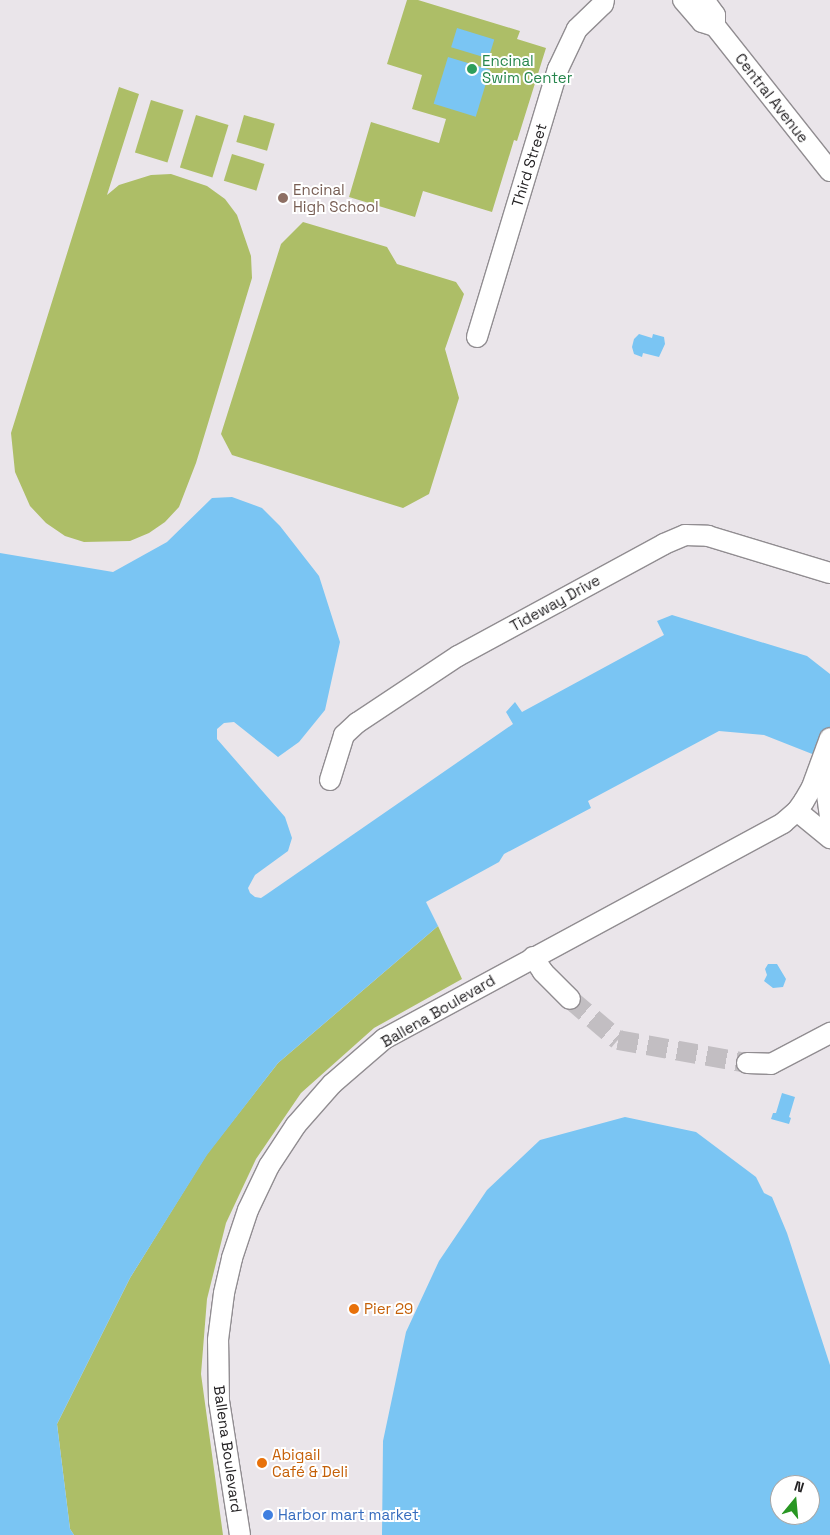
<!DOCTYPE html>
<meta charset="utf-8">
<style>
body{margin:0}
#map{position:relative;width:830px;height:1535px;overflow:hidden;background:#eae5ea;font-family:"Space Grotesk",sans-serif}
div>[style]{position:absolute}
.green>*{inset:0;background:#adbe67;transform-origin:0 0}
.water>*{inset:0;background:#7ac5f3;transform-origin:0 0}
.minor-tunnel>*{height:20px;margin-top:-10px;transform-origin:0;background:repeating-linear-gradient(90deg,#c2bec2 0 20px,transparent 0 30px)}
.roads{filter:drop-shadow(1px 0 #918d91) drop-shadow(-1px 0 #918d91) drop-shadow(0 1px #918d91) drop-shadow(0 -1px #918d91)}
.minor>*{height:20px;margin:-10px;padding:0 10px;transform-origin:10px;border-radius:10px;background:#fff}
.dots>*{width:14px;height:14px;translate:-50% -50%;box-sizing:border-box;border:2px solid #fff;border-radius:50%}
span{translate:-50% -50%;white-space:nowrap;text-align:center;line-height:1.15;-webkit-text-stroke:4px #fff;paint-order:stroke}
.leisure-label{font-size:15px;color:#27864d}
.left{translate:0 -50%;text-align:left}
.street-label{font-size:15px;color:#242224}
.education-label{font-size:15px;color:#785e54}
.food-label{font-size:15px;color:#c56008}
.shop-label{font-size:15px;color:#366cbe}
.north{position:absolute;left:770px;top:1475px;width:50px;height:50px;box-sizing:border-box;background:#fff;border:1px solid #a7a7a7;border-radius:50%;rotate:17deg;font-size:14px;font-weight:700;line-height:20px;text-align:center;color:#242224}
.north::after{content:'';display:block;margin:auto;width:18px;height:22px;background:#299723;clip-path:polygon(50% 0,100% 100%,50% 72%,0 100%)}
</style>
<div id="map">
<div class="green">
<div style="clip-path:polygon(407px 0,418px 0,520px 31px,517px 39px,546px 48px,517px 141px,514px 140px,492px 212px,423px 191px,415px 217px,349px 197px,371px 122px,439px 143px,446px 119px,412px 109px,422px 75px,387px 64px)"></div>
<div style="clip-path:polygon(119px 87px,139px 94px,107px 195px,119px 185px,151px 175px,171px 174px,207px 186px,225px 199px,237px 215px,251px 256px,252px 278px,196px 463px,179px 507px,165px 522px,149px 533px,130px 541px,84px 542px,65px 536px,46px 523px,30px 506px,15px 472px,11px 433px)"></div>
<div style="left:151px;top:100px;width:34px;height:55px;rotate:17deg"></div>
<div style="left:196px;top:115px;width:34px;height:55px;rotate:17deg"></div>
<div style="left:244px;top:115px;width:32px;height:28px;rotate:16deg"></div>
<div style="left:232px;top:154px;width:34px;height:28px;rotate:17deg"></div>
<div style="clip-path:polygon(303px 222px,387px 247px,397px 264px,456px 282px,464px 294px,445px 349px,459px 398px,429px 494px,403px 508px,232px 455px,221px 434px,281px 244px)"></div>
<div style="clip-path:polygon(438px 926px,462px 979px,374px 1028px,301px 1093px,256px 1159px,226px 1223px,207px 1299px,201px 1374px,223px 1535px,74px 1535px,70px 1529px,57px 1424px,130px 1278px,207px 1154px,278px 1063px)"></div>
</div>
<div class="water">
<div style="left:457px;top:28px;width:39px;height:20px;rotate:17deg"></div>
<div style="left:448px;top:57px;width:44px;height:49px;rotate:17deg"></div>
<div style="clip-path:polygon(639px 334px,652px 338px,653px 334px,664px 337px,665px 344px,659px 357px,643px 353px,642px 357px,634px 354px,632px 347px,634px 339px)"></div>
<div style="clip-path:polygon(232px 497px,262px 508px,280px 526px,319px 576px,340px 642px,325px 710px,299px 742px,278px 757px,234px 722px,224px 723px,217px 729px,217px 739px,285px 817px,292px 838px,288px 851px,255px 875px,248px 888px,250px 893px,255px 897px,261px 898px,267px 894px,513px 724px,506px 712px,515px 702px,522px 712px,664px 635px,657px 621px,672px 615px,807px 656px,830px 674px,830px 761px,764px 735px,719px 731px,588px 801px,591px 808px,504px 854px,499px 862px,426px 902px,438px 926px,278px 1063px,207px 1155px,130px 1278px,57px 1424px,70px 1529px,74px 1535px,0 1535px,0 553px,113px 572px,167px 542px,212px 498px)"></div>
<div style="clip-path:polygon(768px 964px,777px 964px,786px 979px,783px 987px,773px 988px,764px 981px,767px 975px,765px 969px)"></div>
<div style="clip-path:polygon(782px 1093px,795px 1097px,789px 1117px,791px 1118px,789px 1124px,771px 1119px,773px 1113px,776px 1113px)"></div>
<div style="clip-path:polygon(evenodd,625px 1117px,696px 1132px,756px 1177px,764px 1193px,772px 1197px,787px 1233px,830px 1365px,830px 1535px,382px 1535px,383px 1441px,406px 1332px,439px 1261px,487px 1190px,540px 1140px,625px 1117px,780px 1485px,810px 1485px,810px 1515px,780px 1515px,780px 1485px)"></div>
</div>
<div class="minor-tunnel">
<div style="left:570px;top:999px;width:63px;rotate:40.5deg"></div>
<div style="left:618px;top:1040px;width:131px;rotate:10.1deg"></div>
</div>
<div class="roads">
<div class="minor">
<div style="left:683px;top:0;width:29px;rotate:49deg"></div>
<div style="left:702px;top:22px;width:14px;rotate:17deg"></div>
<div style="left:715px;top:26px;width:185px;rotate:51.6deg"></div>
<div style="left:704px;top:0;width:19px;rotate:54deg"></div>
<div style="left:715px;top:15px;width:11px;rotate:90deg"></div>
<div style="left:477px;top:337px;width:280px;rotate:-73.2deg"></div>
<div style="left:558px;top:69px;width:44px;rotate:-64.6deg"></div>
<div style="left:577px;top:29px;width:36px;rotate:-44deg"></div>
<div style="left:603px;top:4px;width:4px;rotate:-76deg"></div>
<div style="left:823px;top:765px;width:52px;rotate:82.3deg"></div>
<div style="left:330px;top:780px;width:47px;rotate:-72.7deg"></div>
<div style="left:344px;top:735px;width:18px;rotate:-43deg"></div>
<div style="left:357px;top:723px;width:121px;rotate:-33.6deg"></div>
<div style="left:458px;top:656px;width:234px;rotate:-28.5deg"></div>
<div style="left:664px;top:544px;width:23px;rotate:-23deg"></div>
<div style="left:685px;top:535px;width:23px;rotate:2deg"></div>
<div style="left:708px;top:536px;width:127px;rotate:16.9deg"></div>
<div style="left:797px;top:811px;width:43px;rotate:39.3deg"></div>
<div style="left:533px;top:957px;width:18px;rotate:56deg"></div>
<div style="left:543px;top:972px;width:38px;rotate:45deg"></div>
<div style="left:747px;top:1063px;width:24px;rotate:2deg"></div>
<div style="left:771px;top:1064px;width:67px;rotate:-27.7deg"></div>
<div style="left:240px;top:1535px;width:136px;rotate:-98.9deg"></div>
<div style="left:219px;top:1401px;width:61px;rotate:-90.9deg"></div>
<div style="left:218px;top:1340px;width:47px;rotate:-82.7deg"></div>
<div style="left:224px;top:1293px;width:36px;rotate:-77deg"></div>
<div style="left:232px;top:1258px;width:51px;rotate:-71.6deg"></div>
<div style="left:248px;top:1210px;width:49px;rotate:-64.5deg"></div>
<div style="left:269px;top:1166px;width:49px;rotate:-56.6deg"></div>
<div style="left:296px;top:1125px;width:55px;rotate:-48.7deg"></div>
<div style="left:332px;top:1084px;width:69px;rotate:-40.9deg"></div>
<div style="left:384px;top:1039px;width:454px;rotate:-28.4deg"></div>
<div style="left:783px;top:823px;width:18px;rotate:-41deg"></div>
<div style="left:797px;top:811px;width:12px;rotate:-55deg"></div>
<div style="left:804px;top:801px;width:16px;rotate:-60deg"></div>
<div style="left:812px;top:787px;width:52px;rotate:-69.8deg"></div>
</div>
</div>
<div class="dots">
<div style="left:472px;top:69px;background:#2e9e5b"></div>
<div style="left:283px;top:198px;background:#8d6e63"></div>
<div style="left:354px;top:1309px;background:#e8710a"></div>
<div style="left:262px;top:1463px;background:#e8710a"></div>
<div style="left:268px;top:1515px;background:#3f7fe0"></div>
</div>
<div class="leisure-label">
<span class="left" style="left:482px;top:69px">Encinal<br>Swim Center</span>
</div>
<div class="street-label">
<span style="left:772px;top:98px;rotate:52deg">Central Avenue</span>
<span style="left:529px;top:165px;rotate:-73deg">Third Street</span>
<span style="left:555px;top:603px;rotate:-29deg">Tideway Drive</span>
<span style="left:438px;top:1011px;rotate:-30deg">Ballena Boulevard</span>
<span style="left:228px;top:1449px;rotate:82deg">Ballena Boulevard</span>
</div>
<div class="education-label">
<span class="left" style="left:293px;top:198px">Encinal<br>High School</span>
</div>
<div class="food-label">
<span class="left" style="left:364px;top:1309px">Pier 29</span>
<span class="left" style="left:272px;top:1463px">Abigail<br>Café &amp; Deli</span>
</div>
<div class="shop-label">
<span class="left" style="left:278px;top:1515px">Harbor mart market</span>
</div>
<div class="north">N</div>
</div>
